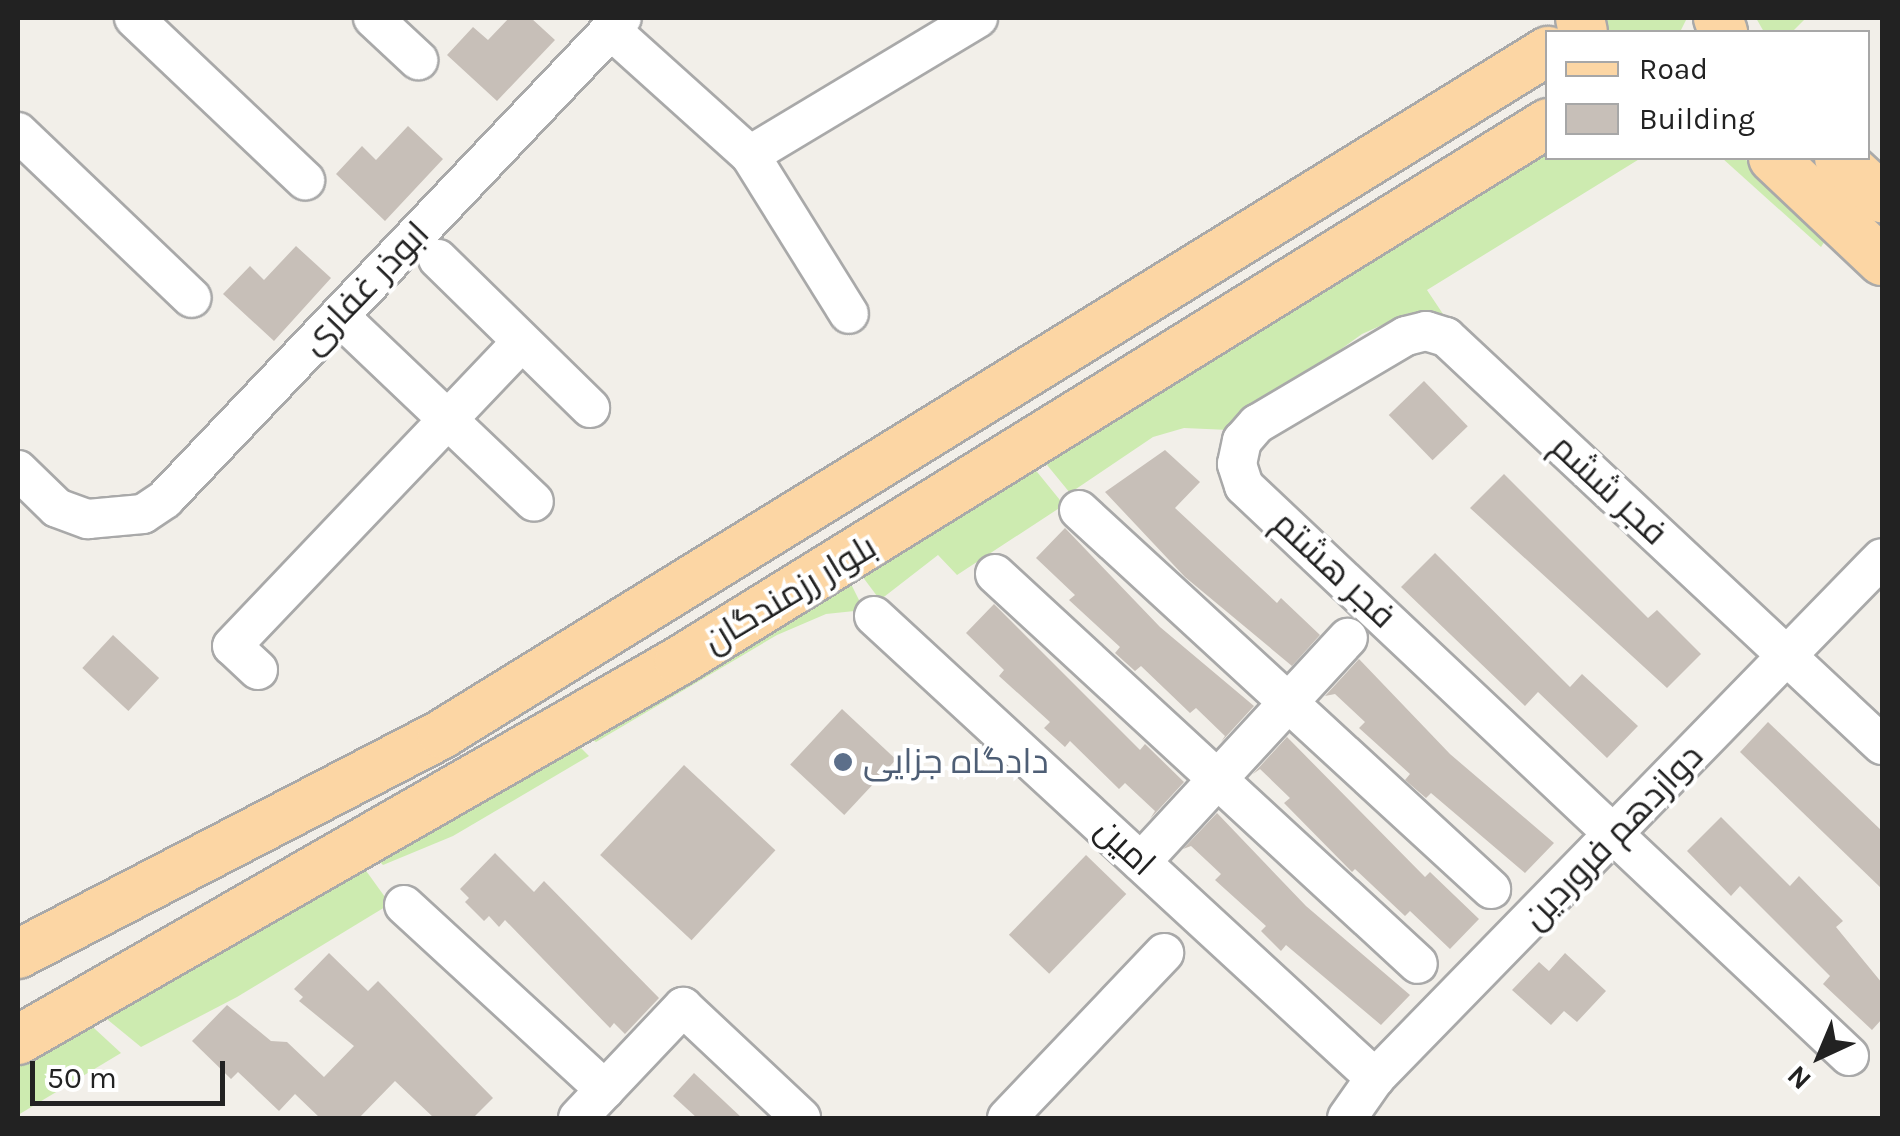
<!DOCTYPE html>
<meta charset="utf-8">
<style>
body{margin:0}
#map{position:relative;width:1900px;height:1136px;overflow:hidden;background:#f2efe9;font-family:Karla,Cairo,sans-serif}
div>[style]{position:absolute}
.grass>*{inset:0;background:#cdebb0}
.building>*{inset:0;background:#c7bfb8;transform-origin:0 0}
.roads{filter:drop-shadow(2px 0 #a9a9a9) drop-shadow(-2px 0 #a9a9a9) drop-shadow(0 2px #a9a9a9) drop-shadow(0 -2px #a9a9a9)}
.minor>*{height:38px;margin:-19px;padding:0 19px;transform-origin:19px;border-radius:19px;background:#fff}
.major>*{height:48px;margin:-24px;padding:0 24px;transform-origin:24px;border-radius:24px;background:#fcd6a4}
.dots>*{width:28px;height:28px;translate:-50% -50%;box-sizing:border-box;border:5px solid #fff;border-radius:50%}
span{translate:-50% -50%;white-space:nowrap;text-align:center;line-height:1.15;-webkit-text-stroke:8px #fff;paint-order:stroke}
.street-label{font-size:35px;color:#222}
.service-label{font-size:35px;color:#4e5e75}
.left{translate:0 -50%;text-align:left}
.frame{position:absolute;inset:0;border:20px solid #222;pointer-events:none}
.legend{position:absolute;left:1545px;top:30px;width:325px;height:130px;box-sizing:border-box;background:#fff;border:2px solid #a7a7a7;margin:0;padding:12px 18px;list-style:none;font-size:30px;color:#222}
.legend li{display:flex;align-items:center;gap:20px;height:50px}
.legend b{width:50px;border:2px solid #a7a7a7}
.north{position:absolute;left:1770px;top:1006px;width:100px;height:100px;-webkit-text-stroke:8px #fff;paint-order:stroke;rotate:224deg;font-size:28px;font-weight:700;line-height:40px;text-align:center;color:#222}
.north::after{content:'';display:block;margin:auto;width:35px;height:45px;background:#222;clip-path:polygon(50% 0,100% 100%,50% 72%,0 100%)}
.scale{position:absolute;left:30px;top:1061px;width:195px;height:45px;box-sizing:border-box;border:5px solid #222;border-top:0;padding-left:12px;font-size:30px;line-height:35px;white-space:nowrap;color:#222;-webkit-text-stroke:8px #fff;paint-order:stroke}
</style>
<div id="map">
<div class="grass">
<div style="clip-path:polygon(1602px 18px,1687px 18px,1680px 32px,1609px 32px)"></div>
<div style="clip-path:polygon(1756px 18px,1806px 18px,1792px 32px,1764px 32px)"></div>
<div style="clip-path:polygon(1547px 143px,1548px 158px,1641px 158px,1427px 290px,1443px 314px,1409px 313px,1362px 334px,1229px 430px,1184px 428px,1153px 437px,1070px 493px,1038px 454px)"></div>
<div style="clip-path:polygon(1722px 158px,1744px 158px,1829px 235px,1821px 247px)"></div>
<div style="clip-path:polygon(1029px 462px,1064px 505px,957px 575px,938px 555px,880px 600px,856px 568px)"></div>
<div style="clip-path:polygon(846px 574px,864px 610px,826px 614px,777px 635px,596px 742px,584px 735px)"></div>
<div style="clip-path:polygon(573px 740px,589px 756px,453px 836px,383px 865px,370px 852px)"></div>
<div style="clip-path:polygon(359px 861px,390px 904px,237px 997px,141px 1047px,97px 1011px)"></div>
<div style="clip-path:polygon(82px 1017px,121px 1053px,18px 1115px,18px 1051px)"></div>
</div>
<div class="building">
<div style="clip-path:polygon(509px 18px,531px 18px,555px 40px,497px 101px,447px 55px,473px 27px,488px 40px)"></div>
<div style="clip-path:polygon(408px 126px,443px 159px,385px 221px,336px 174px,362px 146px,376px 160px)"></div>
<div style="clip-path:polygon(296px 246px,331px 278px,274px 341px,223px 294px,250px 266px,264px 280px)"></div>
<div style="left:1424px;top:381px;width:63px;height:49px;rotate:46deg"></div>
<div style="clip-path:polygon(1165px 450px,1200px 482px,1175px 508px,1277px 603px,1281px 598px,1320px 635px,1292px 666px,1185px 577px,1105px 492px)"></div>
<div style="clip-path:polygon(1504px 474px,1648px 618px,1657px 610px,1701px 654px,1667px 688px,1470px 508px)"></div>
<div style="clip-path:polygon(1065px 528px,1160px 627px,1254px 706px,1221px 742px,1225px 736px,1196px 708px,1190px 713px,1141px 666px,1135px 671px,1115px 653px,1120px 647px,1069px 600px,1075px 595px,1036px 558px)"></div>
<div style="clip-path:polygon(1435px 553px,1570px 687px,1582px 674px,1638px 726px,1607px 758px,1538px 692px,1525px 706px,1401px 587px)"></div>
<div style="clip-path:polygon(994px 604px,1140px 750px,1145px 744px,1184px 782px,1150px 819px,1155px 811px,1125px 783px,1119px 789px,1070px 741px,1065px 747px,1044px 728px,1050px 722px,999px 676px,1004px 670px,966px 633px)"></div>
<div style="left:113px;top:635px;width:63px;height:45px;rotate:43deg"></div>
<div style="clip-path:polygon(1359px 659px,1450px 754px,1554px 843px,1525px 873px,1431px 793px,1426px 798px,1405px 780px,1410px 774px,1359px 728px,1365px 722px,1335px 694px,1325px 696px)"></div>
<div style="left:842px;top:709px;width:74px;height:76px;rotate:43deg"></div>
<div style="clip-path:polygon(1768px 722px,1882px 831px,1882px 889px,1740px 752px)"></div>
<div style="clip-path:polygon(1287px 737px,1425px 877px,1430px 872px,1479px 919px,1450px 949px,1410px 911px,1405px 916px,1355px 869px,1352px 872px,1284px 803px,1290px 798px,1260px 769px,1253px 774px)"></div>
<div style="left:684px;top:765px;width:125px;height:123px;rotate:43deg"></div>
<div style="clip-path:polygon(1217px 813px,1306px 906px,1410px 995px,1381px 1025px,1286px 945px,1281px 951px,1261px 931px,1266px 926px,1215px 880px,1221px 874px,1191px 846px,1183px 849px)"></div>
<div style="clip-path:polygon(1721px 817px,1790px 886px,1799px 876px,1843px 921px,1836px 927px,1882px 983px,1882px 1019px,1872px 1030px,1823px 984px,1830px 976px,1740px 886px,1731px 896px,1687px 851px)"></div>
<div style="clip-path:polygon(495px 853px,534px 892px,544px 881px,659px 998px,625px 1034px,614px 1023px,610px 1028px,505px 920px,499px 927px,489px 916px,484px 921px,465px 902px,469px 898px,460px 889px)"></div>
<div style="left:1086px;top:855px;width:56px;height:111px;rotate:44deg"></div>
<div style="clip-path:polygon(329px 953px,368px 991px,378px 981px,493px 1098px,473px 1118px,434px 1118px,395px 1081px,359px 1118px,320px 1118px,295px 1094px,279px 1111px,238px 1072px,231px 1079px,192px 1041px,227px 1005px,271px 1041px,287px 1042px,324px 1077px,354px 1046px,299px 1001px,303px 997px,294px 989px)"></div>
<div style="clip-path:polygon(1565px 953px,1606px 991px,1577px 1022px,1564px 1011px,1551px 1025px,1512px 990px,1539px 962px,1549px 971px)"></div>
<div style="clip-path:polygon(694px 1073px,742px 1118px,697px 1118px,673px 1096px)"></div>
</div>
<div class="roads">
<div class="minor">
<div style="left:134px;top:18px;width:236px;rotate:43.5deg"></div>
<div style="left:373px;top:18px;width:62px;rotate:43deg"></div>
<div style="left:611px;top:30px;width:187px;rotate:42deg"></div>
<div style="left:750px;top:155px;width:187px;rotate:58.1deg"></div>
<div style="left:18px;top:132px;width:240px;rotate:43.7deg"></div>
<div style="left:750px;top:155px;width:266px;rotate:-31deg"></div>
<div style="left:438px;top:259px;width:213px;rotate:44.4deg"></div>
<div style="left:339px;top:316px;width:269px;rotate:43.6deg"></div>
<div style="left:18px;top:470px;width:54px;rotate:44.3deg"></div>
<div style="left:57px;top:508px;width:33px;rotate:20deg"></div>
<div style="left:88px;top:519px;width:55px;rotate:-5.2deg"></div>
<div style="left:143px;top:514px;width:27px;rotate:-34deg"></div>
<div style="left:165px;top:499px;width:663px;rotate:-46.47deg"></div>
<div style="left:1079px;top:510px;width:560px;rotate:42.61deg"></div>
<div style="left:995px;top:574px;width:575px;rotate:42.68deg"></div>
<div style="left:874px;top:616px;width:682px;rotate:42.68deg"></div>
<div style="left:258px;top:670px;width:35px;rotate:-137deg"></div>
<div style="left:232px;top:646px;width:419px;rotate:-46.4deg"></div>
<div style="left:1141px;top:862px;width:305px;rotate:-47.3deg"></div>
<div style="left:404px;top:905px;width:273px;rotate:42.6deg"></div>
<div style="left:1849px;top:1056px;width:831px;rotate:-136.71deg"></div>
<div style="left:1244px;top:486px;width:23px;rotate:-108deg"></div>
<div style="left:1237px;top:464px;width:24px;rotate:-78deg"></div>
<div style="left:1242px;top:441px;width:23px;rotate:-49deg"></div>
<div style="left:1257px;top:424px;width:173px;rotate:-30.6deg"></div>
<div style="left:1406px;top:336px;width:21px;rotate:-14deg"></div>
<div style="left:1426px;top:331px;width:21px;rotate:17deg"></div>
<div style="left:1446px;top:337px;width:597px;rotate:43.1deg"></div>
<div style="left:578px;top:1118px;width:153px;rotate:-46.6deg"></div>
<div style="left:683px;top:1007px;width:162px;rotate:43.2deg"></div>
<div style="left:1007px;top:1118px;width:228px;rotate:-46.4deg"></div>
<div style="left:1347px;top:1118px;width:49px;rotate:-55deg"></div>
<div style="left:1375px;top:1078px;width:726px;rotate:-45.73deg"></div>
</div>
<div class="major">
<div style="left:1580px;top:18px;width:14px;rotate:78deg"></div>
<div style="left:1718px;top:18px;width:15px;rotate:70deg"></div>
<div style="left:1773px;top:158px;width:150px;rotate:43.4deg"></div>
<div style="left:1839px;top:158px;width:59px;rotate:42.9deg"></div>
<div style="left:18px;top:954px;width:478px;rotate:-27.4deg"></div>
<div style="left:442px;top:734px;width:1300px;rotate:-31.7deg"></div>
<div style="left:18px;top:1040px;width:762px;rotate:-29.83deg"></div>
<div style="left:679px;top:661px;width:1022px;rotate:-31.76deg"></div>
</div>
</div>
<div class="dots">
<div style="left:843px;top:762px;background:#5c6f8a"></div>
</div>
<div class="street-label">
<span style="left:365px;top:288px;rotate:-46deg">ابوذر غفاری</span>
<span style="left:1609px;top:490px;rotate:43deg">فجر ششم</span>
<span style="left:1334px;top:570px;rotate:43deg">فجر هشتم</span>
<span style="left:790px;top:594px;rotate:-31deg">بلوار رزمندگان</span>
<span style="left:1613px;top:837px;rotate:-46deg">دوازدهم فروردین</span>
<span style="left:1125px;top:847px;rotate:43deg">امین</span>
</div>
<div class="service-label">
<span class="left" style="left:863px;top:762px">دادگاه جزایی</span>
</div>
<div class="frame"></div>
<ul class="legend">
<li><b style="height:12px;background:#fcd6a4"></b>Road</li>
<li><b style="height:28px;background:#c7bfb8"></b>Building</li>
</ul>
<div class="north">N</div>
<div class="scale">50 m</div>
</div>
